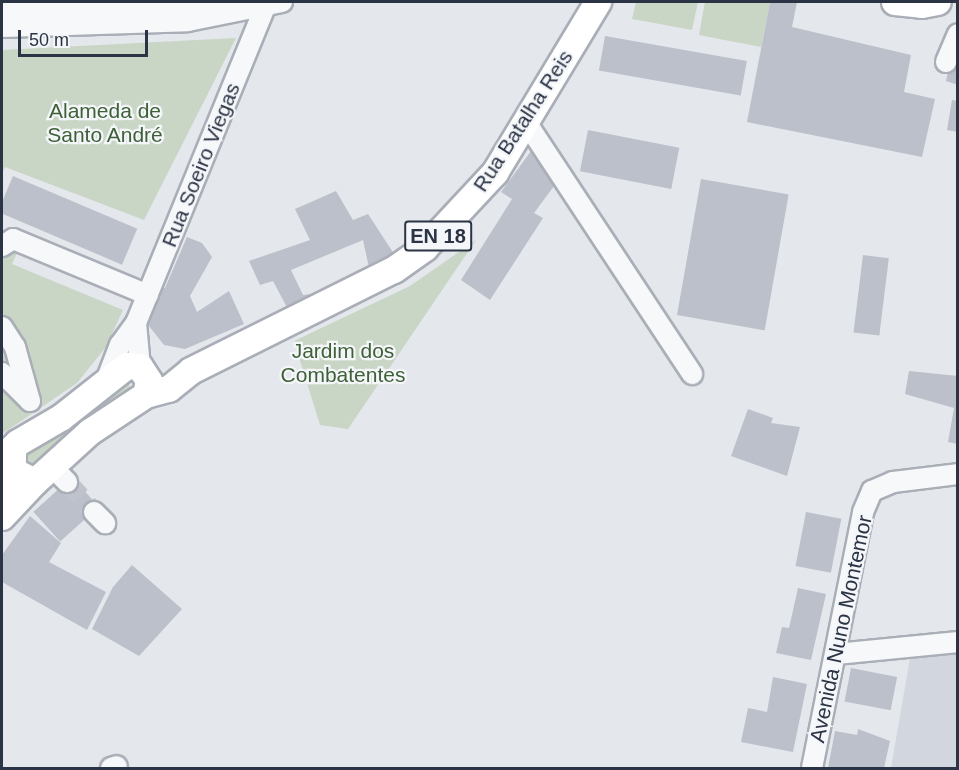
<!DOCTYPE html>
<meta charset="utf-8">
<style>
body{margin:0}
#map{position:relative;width:959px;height:770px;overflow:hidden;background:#e4e7ec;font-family:Helvetica,sans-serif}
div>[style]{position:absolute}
.built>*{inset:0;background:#d2d6de}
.green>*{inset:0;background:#c9d6c5}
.building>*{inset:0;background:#bbc0ca;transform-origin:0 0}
.minor-tunnel>*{height:20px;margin-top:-10px;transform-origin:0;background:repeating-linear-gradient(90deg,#bfc3cb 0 20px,transparent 0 30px)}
.roads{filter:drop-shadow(2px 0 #a9aeb7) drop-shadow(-2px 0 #a9aeb7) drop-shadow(0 2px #a9aeb7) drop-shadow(0 -2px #a9aeb7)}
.minor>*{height:20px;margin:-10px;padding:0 10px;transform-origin:10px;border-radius:10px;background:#f7f8fa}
.major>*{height:26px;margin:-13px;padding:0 13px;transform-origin:13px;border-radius:13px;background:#fff}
span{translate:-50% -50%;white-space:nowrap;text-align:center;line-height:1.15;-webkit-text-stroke:4.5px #f4f6f9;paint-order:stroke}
.shield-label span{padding:2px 4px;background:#f4f6f9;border:2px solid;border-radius:4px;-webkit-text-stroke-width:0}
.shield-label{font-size:20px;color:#2b3445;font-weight:700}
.park-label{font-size:21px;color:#3f6138}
.street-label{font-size:21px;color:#2b3445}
.frame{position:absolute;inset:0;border:3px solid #2b3445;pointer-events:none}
.scale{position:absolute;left:18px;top:30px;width:130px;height:27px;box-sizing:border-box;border:3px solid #2b3445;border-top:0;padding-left:8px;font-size:18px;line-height:21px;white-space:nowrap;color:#2b3445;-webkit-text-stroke:4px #f4f6f9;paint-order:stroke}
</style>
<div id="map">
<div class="built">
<div style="clip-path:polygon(957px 654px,957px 768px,891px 768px,910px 658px)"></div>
</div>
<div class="green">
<div style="clip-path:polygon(636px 2px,698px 2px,692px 30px,632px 19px)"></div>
<div style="clip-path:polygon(705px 2px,770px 2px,761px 47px,699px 35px)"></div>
<div style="clip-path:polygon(236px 38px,144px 220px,5px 167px,2px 173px,2px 50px)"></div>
<div style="clip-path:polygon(476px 240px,348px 429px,320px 425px,294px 341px,410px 286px)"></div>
<div style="clip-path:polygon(12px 248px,18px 251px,12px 264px,123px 310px,106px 347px,77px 383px,2px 434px,2px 254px)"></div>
<div style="clip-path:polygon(121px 382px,128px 382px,132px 393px,36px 467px,29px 465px,25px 451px)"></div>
</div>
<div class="building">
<div style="clip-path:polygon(770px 2px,797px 2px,792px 27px,911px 55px,904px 92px,935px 99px,922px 157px,747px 122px)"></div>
<div style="left:605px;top:36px;width:144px;height:35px;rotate:10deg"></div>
<div style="clip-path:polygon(950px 62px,958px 63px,958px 85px,946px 81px)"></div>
<div style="clip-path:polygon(952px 100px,958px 101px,958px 132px,947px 130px)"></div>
<div style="left:588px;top:130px;width:93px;height:42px;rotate:11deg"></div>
<div style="clip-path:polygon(534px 147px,557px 182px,534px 213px,543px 218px,490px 300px,461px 280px,512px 199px,501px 192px)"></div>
<div style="left:13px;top:176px;width:135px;height:39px;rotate:23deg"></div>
<div style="left:701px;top:179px;width:89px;height:138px;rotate:10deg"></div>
<div style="clip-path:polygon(336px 191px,353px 220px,368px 214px,398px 260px,371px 277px,363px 240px,291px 270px,303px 295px,311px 294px,317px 303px,290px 313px,273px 281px,260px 285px,249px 261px,310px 240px,295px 209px)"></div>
<div style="clip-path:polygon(187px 237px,202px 243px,212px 257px,190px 296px,197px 312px,229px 291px,244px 324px,185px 349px,164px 345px,149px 326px,150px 308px,160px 286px,165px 288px)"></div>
<div style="left:863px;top:255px;width:26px;height:78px;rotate:7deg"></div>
<div style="clip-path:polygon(909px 371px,958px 376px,958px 444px,948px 442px,954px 408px,905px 394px)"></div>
<div style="clip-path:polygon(748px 409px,773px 418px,771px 423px,800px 427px,787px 476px,731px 456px)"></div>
<div style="left:72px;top:477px;width:40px;height:52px;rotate:48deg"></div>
<div style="left:806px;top:512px;width:36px;height:55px;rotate:11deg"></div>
<div style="clip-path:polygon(30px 516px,61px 543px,49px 562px,106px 592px,87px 630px,2px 582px,2px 555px)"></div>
<div style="clip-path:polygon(132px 565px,182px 609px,139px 656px,92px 629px,113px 587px)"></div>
<div style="clip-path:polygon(798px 588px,826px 594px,811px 660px,776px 653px,782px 627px,789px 628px)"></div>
<div style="left:851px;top:668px;width:47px;height:34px;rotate:11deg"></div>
<div style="clip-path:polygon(773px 677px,807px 684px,793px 752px,741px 742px,748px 708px,767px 712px)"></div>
<div style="clip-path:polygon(858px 729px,890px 741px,884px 768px,828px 768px,835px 731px,857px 735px)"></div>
</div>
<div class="minor-tunnel">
<div style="left:67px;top:482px;width:40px;rotate:48deg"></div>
</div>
<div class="roads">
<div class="minor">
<div style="left:2px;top:10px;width:187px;rotate:-2.4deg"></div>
<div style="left:189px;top:2px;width:47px;rotate:3.7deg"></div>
<div style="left:2px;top:27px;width:186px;rotate:-1.8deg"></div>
<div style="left:188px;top:21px;width:96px;rotate:-11.4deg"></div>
<div style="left:946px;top:62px;width:30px;rotate:-67deg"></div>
<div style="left:526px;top:122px;width:302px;rotate:56.6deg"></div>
<div style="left:2px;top:246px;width:13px;rotate:-32deg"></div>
<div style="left:13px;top:239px;width:146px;rotate:22.5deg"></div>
<div style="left:136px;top:323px;width:44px;rotate:84.8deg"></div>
<div style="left:2px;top:327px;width:24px;rotate:57deg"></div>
<div style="left:15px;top:347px;width:56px;rotate:74.5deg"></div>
<div style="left:30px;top:401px;width:40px;rotate:-135deg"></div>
<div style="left:106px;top:381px;width:39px;rotate:-69deg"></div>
<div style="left:120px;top:345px;width:27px;rotate:-54deg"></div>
<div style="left:136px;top:323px;width:347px;rotate:-67.8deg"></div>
<div style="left:53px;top:468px;width:20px;rotate:45deg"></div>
<div style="left:94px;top:512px;width:16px;rotate:45deg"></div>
<div style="left:836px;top:654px;width:123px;rotate:-5.6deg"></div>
<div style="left:111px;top:768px;width:6px;rotate:-18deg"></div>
<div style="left:812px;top:768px;width:261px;rotate:-78.7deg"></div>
<div style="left:863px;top:512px;width:23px;rotate:-67deg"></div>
<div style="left:872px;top:491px;width:23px;rotate:-23deg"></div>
<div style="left:893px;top:482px;width:65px;rotate:-7deg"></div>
</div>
<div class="major">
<div style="left:895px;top:2px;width:27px;rotate:6deg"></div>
<div style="left:922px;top:5px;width:16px;rotate:-11deg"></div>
<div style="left:127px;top:366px;width:13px;rotate:4deg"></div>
<div style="left:140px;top:367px;width:17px;rotate:57deg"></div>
<div style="left:149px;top:381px;width:14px;rotate:102deg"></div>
<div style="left:146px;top:395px;width:67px;rotate:146.5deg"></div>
<div style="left:90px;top:432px;width:74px;rotate:137.7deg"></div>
<div style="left:35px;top:482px;width:25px;rotate:-153deg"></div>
<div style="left:13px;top:471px;width:23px;rotate:-90deg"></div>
<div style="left:13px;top:448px;width:7px;rotate:-45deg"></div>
<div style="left:18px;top:443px;width:50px;rotate:-30.2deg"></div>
<div style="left:61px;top:418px;width:84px;rotate:-38.2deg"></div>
<div style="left:146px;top:395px;width:24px;rotate:-15deg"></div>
<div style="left:169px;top:389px;width:28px;rotate:-39deg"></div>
<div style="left:191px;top:371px;width:227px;rotate:-26.5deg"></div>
<div style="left:394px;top:270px;width:38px;rotate:-35deg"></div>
<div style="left:425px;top:248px;width:103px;rotate:-47deg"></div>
<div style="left:495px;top:173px;width:200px;rotate:-58.9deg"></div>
<div style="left:2px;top:490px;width:22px;rotate:-60deg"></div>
<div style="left:2px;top:517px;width:48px;rotate:-46.7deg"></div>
</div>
</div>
<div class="shield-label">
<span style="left:438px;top:236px">EN 18</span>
</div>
<div class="park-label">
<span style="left:105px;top:123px">Alameda de<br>Santo André</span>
<span style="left:343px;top:363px">Jardim dos<br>Combatentes</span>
</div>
<div class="street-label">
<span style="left:523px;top:121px;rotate:-57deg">Rua Batalha Reis</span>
<span style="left:201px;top:165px;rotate:-68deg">Rua Soeiro Viegas</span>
<span style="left:841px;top:629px;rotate:-78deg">Avenida Nuno Montemor</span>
</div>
<div class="frame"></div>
<div class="scale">50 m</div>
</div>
